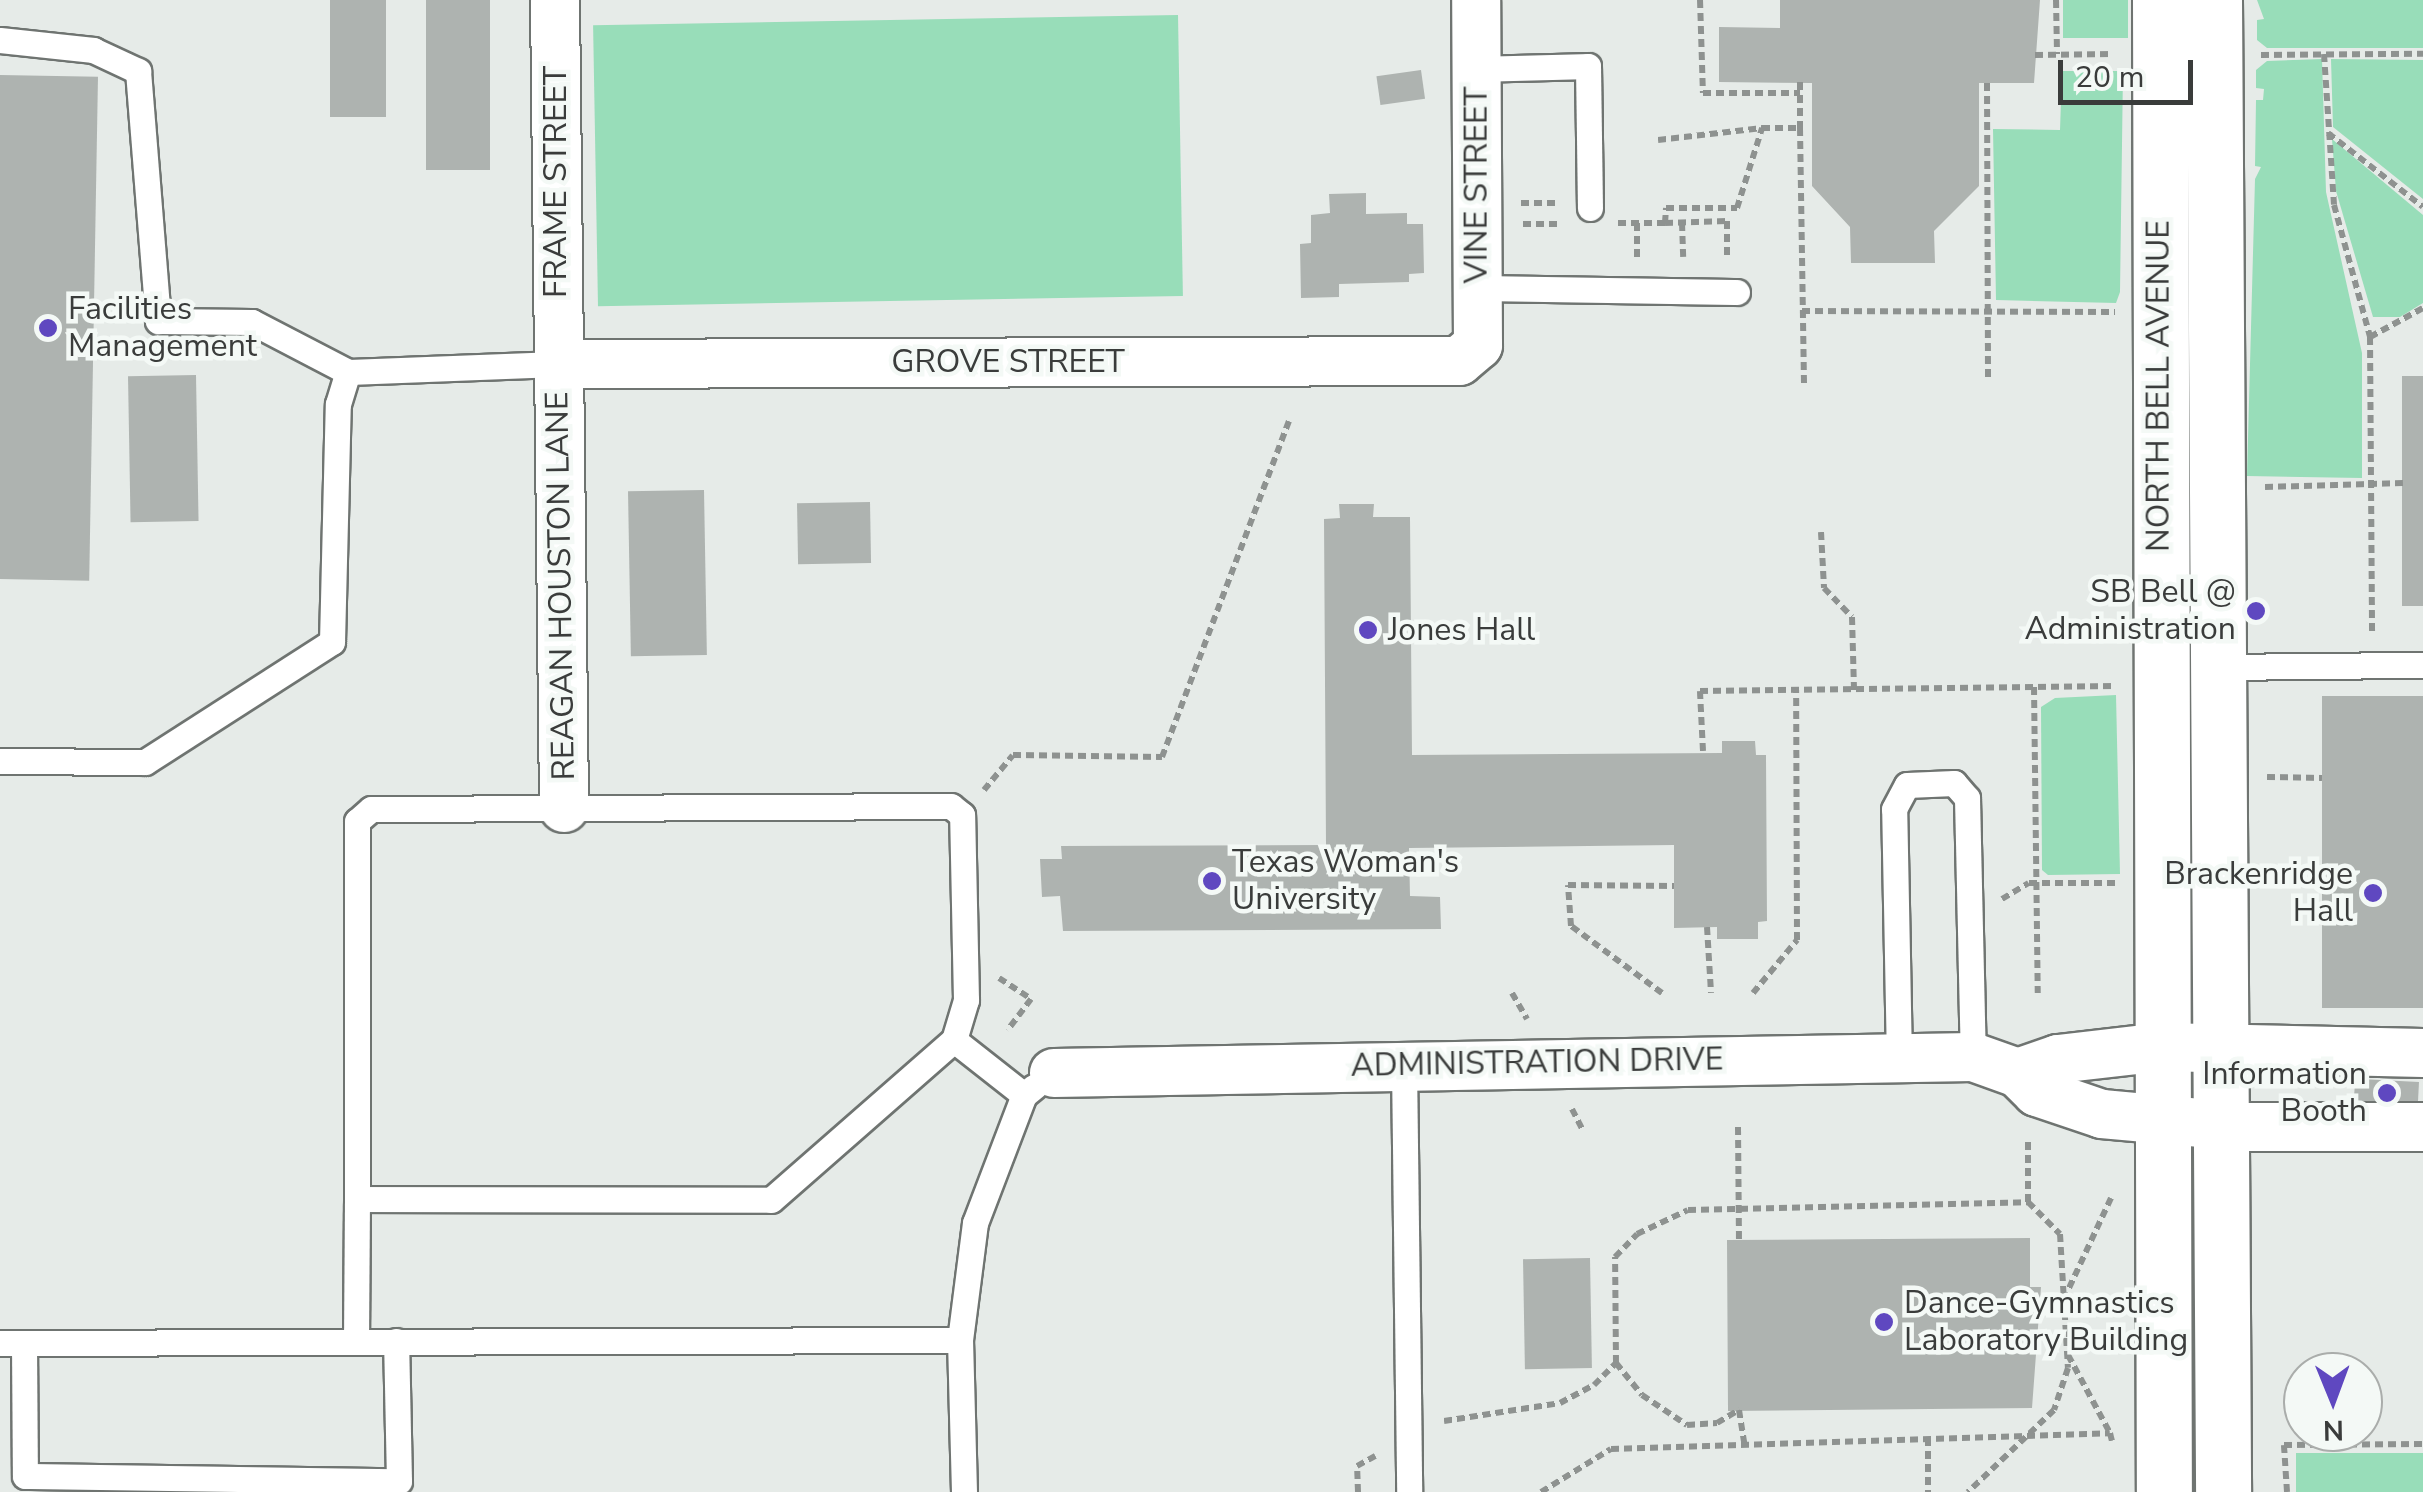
<!DOCTYPE html>
<style>
body{margin:0}
#map{position:relative;width:2423px;height:1492px;overflow:hidden;background:#e6ebe8;font-family:"Nunito Sans",sans-serif}
div>[style]{position:absolute}
.green>*{inset:0;background:#98ddb9;transform-origin:0 0}
.building>*{inset:0;background:#aeb3b0;transform-origin:0 0}
.path>*{height:6px;margin-top:-3px;transform-origin:0;background:repeating-linear-gradient(90deg,#8e9290 0 8px,transparent 0 13px)}
.roads{filter:drop-shadow(2px 0 #6f7471) drop-shadow(-2px 0 #6f7471) drop-shadow(0 2px #6f7471) drop-shadow(0 -2px #6f7471)}
.lane>*{height:25px;margin:-12.5px;padding:0 12.5px;transform-origin:12.5px;border-radius:12.5px;background:#fff}
.street>*{height:48px;margin:-24px;padding:0 24px;transform-origin:24px;border-radius:24px;background:#fff}
.secondary>*{height:55px;margin:-27.5px;padding:0 27.5px;transform-origin:27.5px;border-radius:27.5px;background:#fff}
.dots>*{width:28px;height:28px;translate:-50% -50%;box-sizing:border-box;border:5px solid #f4f9f6;border-radius:50%}
span{translate:-50% -50%;white-space:nowrap;text-align:center;line-height:1.15;-webkit-text-stroke:9px #f4f9f6;paint-order:stroke}
.street-label{font-size:32px;color:#3a3c3b}
.poi-label{font-size:32px;color:#3a3c3b}
.left{translate:0 -50%;text-align:left}
.right{translate:-100% -50%;text-align:right}
.north{position:absolute;left:2283px;top:1352px;width:100px;height:100px;box-sizing:border-box;background:#f4f9f6;border:2px solid #aaadab;border-radius:50%;rotate:179deg;font-size:28px;font-weight:700;line-height:40px;text-align:center;color:#3a3c3b}
.north::after{content:'';display:block;margin:auto;width:35px;height:45px;background:#5f48c0;clip-path:polygon(50% 0,100% 100%,50% 72%,0 100%)}
.scale{position:absolute;left:2058px;top:60px;width:135px;height:45px;box-sizing:border-box;border:5px solid #3a3c3b;border-top:0;padding-left:12px;font-size:30px;line-height:35px;white-space:nowrap;color:#3a3c3b;-webkit-text-stroke:8px #f4f9f6;paint-order:stroke}
</style>
<div id="map">
<div class="green">
<div style="left:2063px;top:0;width:65px;height:38px"></div>
<div style="clip-path:polygon(2257px 0,2423px 0,2423px 48px,2267px 48px,2257px 40px,2257px 20px,2264px 19px)"></div>
<div style="left:1178px;top:15px;width:281px;height:585px;rotate:89deg"></div>
<div style="clip-path:polygon(2322px 59px,2326px 192px,2362px 353px,2362px 478px,2247px 476px,2255px 179px,2261px 167px,2255px 166px,2256px 100px,2263px 100px,2264px 89px,2256px 88px,2256px 70px,2267px 61px)"></div>
<div style="clip-path:polygon(2331px 59px,2423px 60px,2423px 199px,2333px 127px)"></div>
<div style="clip-path:polygon(2062px 71px,2123px 71px,2120px 292px,2116px 303px,1996px 300px,1993px 129px,2060px 130px)"></div>
<div style="clip-path:polygon(2332px 139px,2423px 215px,2423px 303px,2400px 317px,2373px 317px,2336px 191px)"></div>
<div style="clip-path:polygon(2116px 695px,2120px 874px,2048px 875px,2042px 870px,2041px 707px,2055px 698px)"></div>
<div style="left:2423px;top:1453px;width:39px;height:127px;rotate:90deg"></div>
</div>
<div class="building">
<div style="left:330px;top:0;width:56px;height:117px"></div>
<div style="left:426px;top:0;width:64px;height:170px"></div>
<div style="clip-path:polygon(1780px 0,2040px 0,2034px 83px,1979px 83px,1979px 186px,1934px 231px,1935px 263px,1851px 263px,1850px 227px,1812px 186px,1812px 83px,1719px 82px,1719px 27px,1780px 28px)"></div>
<div style="left:1421px;top:70px;width:29px;height:45px;rotate:82deg"></div>
<div style="left:0;top:75px;width:98px;height:504px;rotate:1deg"></div>
<div style="clip-path:polygon(1366px 193px,1366px 214px,1407px 213px,1407px 224px,1423px 224px,1424px 273px,1409px 274px,1409px 282px,1339px 284px,1339px 297px,1301px 298px,1300px 244px,1311px 243px,1311px 215px,1330px 213px,1329px 194px)"></div>
<div style="left:196px;top:375px;width:146px;height:68px;rotate:89deg"></div>
<div style="left:2402px;top:376px;width:21px;height:230px"></div>
<div style="left:704px;top:490px;width:165px;height:76px;rotate:89deg"></div>
<div style="left:870px;top:502px;width:61px;height:73px;rotate:89deg"></div>
<div style="clip-path:polygon(1339px 504px,1374px 504px,1373px 517px,1410px 517px,1412px 755px,1722px 753px,1722px 741px,1755px 741px,1756px 755px,1766px 755px,1767px 921px,1758px 922px,1758px 939px,1717px 939px,1717px 927px,1674px 928px,1674px 845px,1409px 848px,1410px 896px,1440px 897px,1441px 929px,1063px 931px,1060px 896px,1042px 897px,1040px 859px,1062px 859px,1061px 846px,1326px 845px,1324px 519px,1340px 518px)"></div>
<div style="left:2423px;top:696px;width:312px;height:101px;rotate:90deg"></div>
<div style="left:2419px;top:1082px;width:22px;height:64px;rotate:93deg"></div>
<div style="clip-path:polygon(2030px 1238px,2030px 1287px,2041px 1287px,2032px 1408px,1728px 1411px,1727px 1240px)"></div>
<div style="left:1590px;top:1258px;width:110px;height:67px;rotate:89deg"></div>
</div>
<div class="path">
<div style="left:1700px;top:0;width:93px;rotate:88.2deg"></div>
<div style="left:1703px;top:93px;width:97px"></div>
<div style="left:2056px;top:0;width:54px;rotate:88.9deg"></div>
<div style="left:2324px;top:54px;width:151px;rotate:86.2deg"></div>
<div style="left:2334px;top:205px;width:137px;rotate:74.7deg"></div>
<div style="left:2370px;top:337px;width:295px;rotate:89.6deg"></div>
<div style="left:2035px;top:55px;width:78px;rotate:-0.7deg"></div>
<div style="left:2261px;top:55px;width:162px;rotate:-0.4deg"></div>
<div style="left:1800px;top:82px;width:46px;rotate:90deg"></div>
<div style="left:1987px;top:83px;width:299px;rotate:89.8deg"></div>
<div style="left:2328px;top:133px;width:120px;rotate:37.9deg"></div>
<div style="left:1658px;top:140px;width:105px;rotate:-6.6deg"></div>
<div style="left:1521px;top:203px;width:37px"></div>
<div style="left:1618px;top:223px;width:47px"></div>
<div style="left:1665px;top:223px;width:15px;rotate:-86deg"></div>
<div style="left:1666px;top:208px;width:71px"></div>
<div style="left:1737px;top:208px;width:84px;rotate:-72.6deg"></div>
<div style="left:1762px;top:128px;width:38px"></div>
<div style="left:1800px;top:128px;width:258px;rotate:89.1deg"></div>
<div style="left:1637px;top:223px;width:34px;rotate:90deg"></div>
<div style="left:1665px;top:223px;width:62px;rotate:-1.8deg"></div>
<div style="left:1727px;top:221px;width:39px;rotate:90deg"></div>
<div style="left:1682px;top:223px;width:34px;rotate:88deg"></div>
<div style="left:1523px;top:224px;width:38px"></div>
<div style="left:1802px;top:311px;width:313px;rotate:0.2deg"></div>
<div style="left:2370px;top:337px;width:60px;rotate:-28.7deg"></div>
<div style="left:2265px;top:487px;width:138px;rotate:-1.7deg"></div>
<div style="left:1821px;top:532px;width:56px;rotate:86.9deg"></div>
<div style="left:1824px;top:588px;width:40px;rotate:46deg"></div>
<div style="left:1852px;top:617px;width:73px;rotate:88.4deg"></div>
<div style="left:2034px;top:687px;width:306px;rotate:89.3deg"></div>
<div style="left:1703px;top:751px;width:60px;rotate:-92.9deg"></div>
<div style="left:1700px;top:691px;width:415px;rotate:-0.7deg"></div>
<div style="left:2267px;top:777px;width:55px;rotate:1deg"></div>
<div style="left:984px;top:790px;width:45px;rotate:-50.4deg"></div>
<div style="left:1013px;top:755px;width:149px;rotate:0.8deg"></div>
<div style="left:1162px;top:757px;width:359px;rotate:-69.3deg"></div>
<div style="left:2002px;top:899px;width:31px;rotate:-31deg"></div>
<div style="left:2029px;top:883px;width:86px"></div>
<div style="left:1707px;top:927px;width:66px;rotate:86.5deg"></div>
<div style="left:999px;top:978px;width:38px;rotate:33deg"></div>
<div style="left:1031px;top:999px;width:39px;rotate:127deg"></div>
<div style="left:1512px;top:993px;width:30px;rotate:60deg"></div>
<div style="left:1662px;top:993px;width:113px;rotate:-143.6deg"></div>
<div style="left:1571px;top:926px;width:41px;rotate:-94.2deg"></div>
<div style="left:1568px;top:885px;width:106px;rotate:0.5deg"></div>
<div style="left:1753px;top:993px;width:69px;rotate:-50.3deg"></div>
<div style="left:1797px;top:940px;width:250px;rotate:-90.2deg"></div>
<div style="left:1572px;top:1109px;width:22px;rotate:63deg"></div>
<div style="left:1738px;top:1127px;width:113px;rotate:89.5deg"></div>
<div style="left:2111px;top:1198px;width:111px;rotate:115deg"></div>
<div style="left:2064px;top:1299px;width:50px;rotate:1.1deg"></div>
<div style="left:2028px;top:1202px;width:63px;rotate:-90deg"></div>
<div style="left:2066px;top:1334px;width:48px"></div>
<div style="left:2068px;top:1355px;width:89px;rotate:61.7deg"></div>
<div style="left:1616px;top:1363px;width:41px;rotate:50.9deg"></div>
<div style="left:1642px;top:1395px;width:54px;rotate:33.7deg"></div>
<div style="left:1687px;top:1425px;width:30px;rotate:-4deg"></div>
<div style="left:1717px;top:1423px;width:26px;rotate:-31deg"></div>
<div style="left:1739px;top:1410px;width:33px;rotate:81deg"></div>
<div style="left:1444px;top:1421px;width:117px;rotate:-8.8deg"></div>
<div style="left:1560px;top:1403px;width:38px;rotate:-28deg"></div>
<div style="left:1594px;top:1385px;width:31px;rotate:-45deg"></div>
<div style="left:1616px;top:1363px;width:106px;rotate:-90.5deg"></div>
<div style="left:1615px;top:1257px;width:32px;rotate:-46deg"></div>
<div style="left:1637px;top:1234px;width:56px;rotate:-25.2deg"></div>
<div style="left:1688px;top:1210px;width:340px;rotate:-1.3deg"></div>
<div style="left:2028px;top:1202px;width:45px;rotate:45deg"></div>
<div style="left:2060px;top:1234px;width:134px;rotate:86.6deg"></div>
<div style="left:2068px;top:1368px;width:44px;rotate:108.4deg"></div>
<div style="left:2054px;top:1410px;width:119px;rotate:136.4deg"></div>
<div style="left:1928px;top:1438px;width:54px;rotate:90deg"></div>
<div style="left:1358px;top:1492px;width:26px;rotate:-92deg"></div>
<div style="left:1357px;top:1466px;width:21px;rotate:-29deg"></div>
<div style="left:1541px;top:1492px;width:82px;rotate:-31.6deg"></div>
<div style="left:1611px;top:1449px;width:499px;rotate:-1.8deg"></div>
<div style="left:2110px;top:1433px;width:8px;rotate:76deg"></div>
<div style="left:2287px;top:1492px;width:47px;rotate:-93.7deg"></div>
<div style="left:2284px;top:1445px;width:139px;rotate:-0.4deg"></div>
</div>
<div class="roads">
<div class="lane">
<div style="left:0;top:40px;width:94px;rotate:6.1deg"></div>
<div style="left:93px;top:50px;width:50px;rotate:25deg"></div>
<div style="left:138px;top:71px;width:251px;rotate:85.4deg"></div>
<div style="left:158px;top:321px;width:94px;rotate:0.6deg"></div>
<div style="left:252px;top:322px;width:108px;rotate:27.5deg"></div>
<div style="left:1477px;top:69px;width:111px;rotate:-1.5deg"></div>
<div style="left:1588px;top:66px;width:142px;rotate:89.2deg"></div>
<div style="left:1478px;top:288px;width:259px;rotate:0.9deg"></div>
<div style="left:2218px;top:667px;width:205px;rotate:-0.6deg"></div>
<div style="left:0;top:761px;width:145px;rotate:0.4deg"></div>
<div style="left:145px;top:762px;width:222px;rotate:-32.7deg"></div>
<div style="left:332px;top:642px;width:238px;rotate:-88.6deg"></div>
<div style="left:338px;top:404px;width:34px;rotate:-73deg"></div>
<div style="left:348px;top:372px;width:210px;rotate:-2.2deg"></div>
<div style="left:954px;top:1040px;width:42px;rotate:-73.3deg"></div>
<div style="left:966px;top:1000px;width:185px;rotate:-91.2deg"></div>
<div style="left:962px;top:815px;width:14px;rotate:-141deg"></div>
<div style="left:951px;top:806px;width:580px;rotate:179.7deg"></div>
<div style="left:371px;top:809px;width:18px;rotate:139deg"></div>
<div style="left:357px;top:821px;width:378px;rotate:90deg"></div>
<div style="left:357px;top:1199px;width:414px;rotate:0.1deg"></div>
<div style="left:771px;top:1200px;width:243px;rotate:-41.2deg"></div>
<div style="left:954px;top:1040px;width:89px;rotate:38.2deg"></div>
<div style="left:1899px;top:1060px;width:251px;rotate:-91.1deg"></div>
<div style="left:1894px;top:809px;width:27px;rotate:-62deg"></div>
<div style="left:1907px;top:785px;width:47px;rotate:-2.4deg"></div>
<div style="left:1954px;top:783px;width:20px;rotate:49deg"></div>
<div style="left:1967px;top:798px;width:259px;rotate:88.7deg"></div>
<div style="left:1404px;top:1064px;width:428px;rotate:89.3deg"></div>
<div style="left:356px;top:1342px;width:143px;rotate:-89.6deg"></div>
<div style="left:0;top:1343px;width:960px;rotate:-0.18deg"></div>
<div style="left:24px;top:1343px;width:133px;rotate:89.6deg"></div>
<div style="left:25px;top:1476px;width:374px;rotate:0.8deg"></div>
<div style="left:399px;top:1481px;width:140px;rotate:-91.2deg"></div>
<div style="left:964px;top:1492px;width:152px;rotate:-91.5deg"></div>
<div style="left:960px;top:1340px;width:118px;rotate:-82.7deg"></div>
<div style="left:975px;top:1223px;width:137px;rotate:-69.1deg"></div>
<div style="left:1024px;top:1095px;width:13px;rotate:-39deg"></div>
</div>
<div class="street">
<div style="left:555px;top:0;width:808px;rotate:89.36deg"></div>
<div style="left:558px;top:364px;width:901px;rotate:-0.19deg"></div>
<div style="left:1459px;top:361px;width:25px;rotate:-40deg"></div>
<div style="left:1478px;top:345px;width:345px;rotate:-90.3deg"></div>
<div style="left:1054px;top:1073px;width:919px;rotate:-1deg"></div>
<div style="left:1973px;top:1057px;width:48px;rotate:19.6deg"></div>
<div style="left:2018px;top:1073px;width:27px;rotate:45deg"></div>
<div style="left:2037px;top:1092px;width:69px;rotate:18.7deg"></div>
<div style="left:2102px;top:1114px;width:144px;rotate:5.2deg"></div>
<div style="left:2245px;top:1127px;width:178px"></div>
<div style="left:2018px;top:1073px;width:42px;rotate:-19.3deg"></div>
<div style="left:2058px;top:1059px;width:104px;rotate:-6.6deg"></div>
<div style="left:2161px;top:1047px;width:262px;rotate:1.3deg"></div>
</div>
<div class="secondary">
<div style="left:2160px;top:0;width:1492px;rotate:89.85deg"></div>
<div style="left:2214px;top:0;width:1492px;rotate:89.65deg"></div>
</div>
</div>
<div class="dots">
<div style="left:48px;top:328px;background:#5f48c0"></div>
<div style="left:2256px;top:611px;background:#5f48c0"></div>
<div style="left:1368px;top:630px;background:#5f48c0"></div>
<div style="left:1212px;top:881px;background:#5f48c0"></div>
<div style="left:2373px;top:893px;background:#5f48c0"></div>
<div style="left:2387px;top:1093px;background:#5f48c0"></div>
<div style="left:1884px;top:1322px;background:#5f48c0"></div>
</div>
<div class="street-label">
<span style="left:556px;top:182px;rotate:-90deg">FRAME STREET</span>
<span style="left:1477px;top:185px;rotate:-90deg">VINE STREET</span>
<span style="left:1008px;top:362px">GROVE STREET</span>
<span style="left:2159px;top:386px;rotate:-90deg">NORTH BELL AVENUE</span>
<span style="left:561px;top:586px;rotate:-91deg">REAGAN HOUSTON LANE</span>
<span style="left:1537px;top:1063px;rotate:-1deg">ADMINISTRATION DRIVE</span>
</div>
<div class="poi-label">
<span class="left" style="left:68px;top:328px">Facilities<br>Management</span>
<span class="right" style="left:2236px;top:611px">SB Bell @<br>Administration</span>
<span class="left" style="left:1388px;top:630px">Jones Hall</span>
<span class="left" style="left:1232px;top:881px">Texas Woman's<br>University</span>
<span class="right" style="left:2353px;top:893px">Brackenridge<br>Hall</span>
<span class="right" style="left:2367px;top:1093px">Information<br>Booth</span>
<span class="left" style="left:1904px;top:1322px">Dance-Gymnastics<br>Laboratory Building</span>
</div>
<div class="north">N</div>
<div class="scale">20 m</div>
</div>
